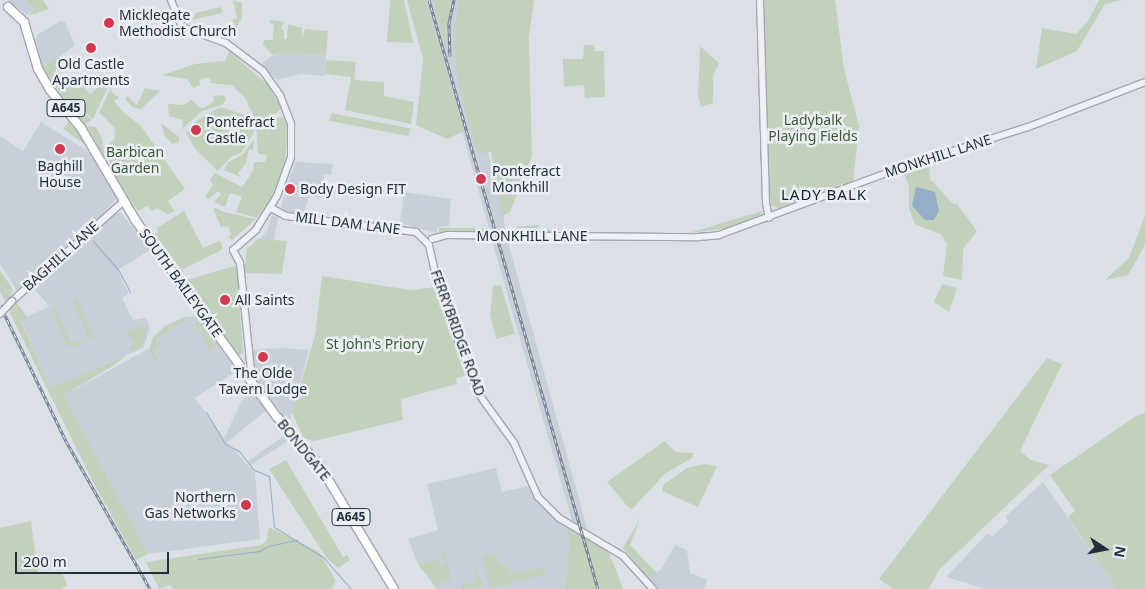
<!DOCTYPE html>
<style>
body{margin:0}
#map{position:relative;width:1145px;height:589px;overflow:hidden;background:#dbe0e7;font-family:"Noto Sans",sans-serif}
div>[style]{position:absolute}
.built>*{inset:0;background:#c9cfd9}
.green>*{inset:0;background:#c1d1bc;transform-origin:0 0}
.water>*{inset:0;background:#94aec9}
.stream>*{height:1px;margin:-0.5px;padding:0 0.5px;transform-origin:0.5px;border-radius:0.5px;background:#94aec9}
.roads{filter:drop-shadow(1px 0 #a1a7b1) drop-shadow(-1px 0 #a1a7b1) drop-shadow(0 1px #a1a7b1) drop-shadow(0 -1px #a1a7b1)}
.tertiary>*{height:6px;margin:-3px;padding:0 3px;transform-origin:3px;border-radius:3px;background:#eef0f5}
.trunk>*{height:8px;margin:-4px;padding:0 4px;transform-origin:4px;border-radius:4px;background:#fff}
.rail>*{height:3px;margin-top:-1.5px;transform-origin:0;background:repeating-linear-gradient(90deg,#ebeff4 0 4px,#747f91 0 8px);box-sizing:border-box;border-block:1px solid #747f91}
.bridges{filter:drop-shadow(1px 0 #a1a7b1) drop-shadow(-1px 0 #a1a7b1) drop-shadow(0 1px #a1a7b1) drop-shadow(0 -1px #a1a7b1)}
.tertiary-bridge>*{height:6px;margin:-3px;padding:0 3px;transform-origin:3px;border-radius:3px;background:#eef0f5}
.dots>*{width:14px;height:14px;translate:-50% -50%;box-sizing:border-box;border:2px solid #ebeff4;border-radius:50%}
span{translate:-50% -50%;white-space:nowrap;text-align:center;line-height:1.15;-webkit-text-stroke:5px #ebeff4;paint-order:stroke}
.shield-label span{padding:1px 4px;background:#ebeff4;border:1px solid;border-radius:4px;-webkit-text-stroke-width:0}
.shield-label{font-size:12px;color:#252e3d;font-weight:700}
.poi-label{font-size:14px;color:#252e3d}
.left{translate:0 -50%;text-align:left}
.right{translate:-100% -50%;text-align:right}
.park-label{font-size:14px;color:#395a31}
.street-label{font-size:14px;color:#252e3d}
.neighbourhood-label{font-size:15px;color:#171f2e;letter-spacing:1px}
.north{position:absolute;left:1080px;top:524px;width:50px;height:50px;-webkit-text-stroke:4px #ebeff4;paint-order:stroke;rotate:101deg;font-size:14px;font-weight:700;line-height:20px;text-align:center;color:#252e3d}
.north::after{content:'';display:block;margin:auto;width:18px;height:22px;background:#252e3d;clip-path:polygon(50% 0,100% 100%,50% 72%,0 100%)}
.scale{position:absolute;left:15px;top:552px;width:154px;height:22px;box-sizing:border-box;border:2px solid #252e3d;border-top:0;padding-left:6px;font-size:15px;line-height:18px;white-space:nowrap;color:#252e3d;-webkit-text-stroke:4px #ebeff4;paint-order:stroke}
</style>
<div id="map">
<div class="built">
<div style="clip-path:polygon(7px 0,26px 0,34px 10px,27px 15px)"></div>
<div style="clip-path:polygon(426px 0,433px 0,448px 50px,451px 0,482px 0,488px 153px,500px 195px,506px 232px,490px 232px)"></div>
<div style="clip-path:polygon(61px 21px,65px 22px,75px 46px,42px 68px,34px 42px,37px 35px)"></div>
<div style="clip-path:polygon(277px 53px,326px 55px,325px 76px,301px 74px,277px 80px,261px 64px)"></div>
<div style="clip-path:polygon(41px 122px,95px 156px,117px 198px,102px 215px,106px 219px,120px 212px,152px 249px,117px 270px,129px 294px,122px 298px,133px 320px,146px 318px,150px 328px,143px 348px,50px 388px,21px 320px,49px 306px,30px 284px,19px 294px,0 263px,0 136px,23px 151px)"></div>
<div style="clip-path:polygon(295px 162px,333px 164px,331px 175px,324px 174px,321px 198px,309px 196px,304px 214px,285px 211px,281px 206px)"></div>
<div style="clip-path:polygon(404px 192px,451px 199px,449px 226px,438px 227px,437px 233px,402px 224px,400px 221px)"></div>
<div style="clip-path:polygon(272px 215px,278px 217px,274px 241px,259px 239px,267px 231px)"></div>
<div style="clip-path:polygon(492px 241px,508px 242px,604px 589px,582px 556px)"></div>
<div style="clip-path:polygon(197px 316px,237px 371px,195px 398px,224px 438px,243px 398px,252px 391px,266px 411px,227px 442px,255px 473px,260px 539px,148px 554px,64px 395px,150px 348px,153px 338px,165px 326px,184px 317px)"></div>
<div style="clip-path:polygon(282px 348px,309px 350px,289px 424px,258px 382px,251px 350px)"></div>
<div style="clip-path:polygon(284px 436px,288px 441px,251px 465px,248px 461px)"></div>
<div style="clip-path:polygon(496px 468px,502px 492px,529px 486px,542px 507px,567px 527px,569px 542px,565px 589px,437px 589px,417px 562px,408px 539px,438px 530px,427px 484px)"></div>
<div style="clip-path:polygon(1043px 482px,1117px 589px,985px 589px,946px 577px,987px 534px,993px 536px,1008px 522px,1006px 516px)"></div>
<div style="clip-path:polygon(675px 545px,687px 550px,690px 573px,707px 580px,704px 589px,658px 589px,649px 579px,661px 569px)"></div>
</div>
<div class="green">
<div style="clip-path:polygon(26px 0,43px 0,49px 9px,28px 16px,34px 10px)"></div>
<div style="clip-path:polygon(233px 0,242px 3px,242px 17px,236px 28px,232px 20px,237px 18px)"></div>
<div style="clip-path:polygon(390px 0,404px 0,413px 43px,387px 42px)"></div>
<div style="clip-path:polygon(407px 0,426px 0,464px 131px,447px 139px,416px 125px,423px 59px)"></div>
<div style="clip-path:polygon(433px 0,451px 0,448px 53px)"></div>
<div style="clip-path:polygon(459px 0,534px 0,529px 38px,532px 156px,510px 212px,502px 216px,491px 152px,482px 154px,476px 148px,459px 86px,454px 44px)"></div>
<div style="clip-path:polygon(764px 0,835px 0,844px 69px,859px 126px,853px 182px,779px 208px,770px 205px)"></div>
<div style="clip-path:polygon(1099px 0,1122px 0,1105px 4px,1077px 51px,1036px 69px,1042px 28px,1076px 34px,1088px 21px)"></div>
<div style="clip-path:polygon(221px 7px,222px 13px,192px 20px,196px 13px)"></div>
<div style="clip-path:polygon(270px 20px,284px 22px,281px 29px,284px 30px,284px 39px,287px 39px,288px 24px,302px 28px,302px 39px,305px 29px,328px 31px,326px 55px,278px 53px,273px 55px,263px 45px,264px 40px,273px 40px,274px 24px,270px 23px)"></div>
<div style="clip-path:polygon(584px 45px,594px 45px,594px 51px,604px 51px,605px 97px,585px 98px,584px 85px,564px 87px,563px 59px,583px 59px)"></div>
<div style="clip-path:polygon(700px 46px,719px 63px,713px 76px,713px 103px,701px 107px,698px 95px)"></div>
<div style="clip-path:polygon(229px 51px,268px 85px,282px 108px,270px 118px,286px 117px,289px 133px,284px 167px,270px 200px,257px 218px,236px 212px,242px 197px,230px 193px,225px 207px,214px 202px,221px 194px,218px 191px,209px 199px,205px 197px,213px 185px,210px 180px,215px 173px,242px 187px,253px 171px,254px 162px,265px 162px,267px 155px,258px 154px,256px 121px,245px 98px,232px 85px,211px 83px,209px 77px,199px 80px,200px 85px,193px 88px,187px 79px,162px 75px,195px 64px,225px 61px)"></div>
<div style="clip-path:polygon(58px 57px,64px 66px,58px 71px,72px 89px,81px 83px,90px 94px,102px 84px,107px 89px,93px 119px,78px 106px,68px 104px,42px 68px)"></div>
<div style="clip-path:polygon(326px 60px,356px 62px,354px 80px,384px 82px,384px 96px,414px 102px,411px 124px,345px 110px,351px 77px,325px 74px)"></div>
<div style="clip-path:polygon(145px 88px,160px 91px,141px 109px,132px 107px,125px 99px,127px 96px,137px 105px)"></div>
<div style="clip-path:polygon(110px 90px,119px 98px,114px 101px,123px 112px,141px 126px,185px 189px,168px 201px,175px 211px,168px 214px,157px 208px,152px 211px,147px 206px,138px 211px,115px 178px,105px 148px,115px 138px,114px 127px,99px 112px)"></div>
<div style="clip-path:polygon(223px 95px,226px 99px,222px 105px,202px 111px,182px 129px,183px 120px,169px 116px,168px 104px,184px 105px,191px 100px,202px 109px,213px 102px,214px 96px)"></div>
<div style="clip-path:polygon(68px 106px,79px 108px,92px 120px,83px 125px)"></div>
<div style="clip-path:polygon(220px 107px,248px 116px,254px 132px,241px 153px,231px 157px,218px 171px,196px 150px,186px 133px,196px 121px)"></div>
<div style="left:331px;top:113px;width:81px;height:8px;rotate:11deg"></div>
<div style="clip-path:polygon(70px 120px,86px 143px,86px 145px,63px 129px)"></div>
<div style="clip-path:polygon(161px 123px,179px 137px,179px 142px,172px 144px,165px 136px)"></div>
<div style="clip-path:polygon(87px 126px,96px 127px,102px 138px,105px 160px)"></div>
<div style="clip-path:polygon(254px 139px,253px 150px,249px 149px,246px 163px,238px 173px,241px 177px,224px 170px,227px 163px,243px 154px)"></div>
<div style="clip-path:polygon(929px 164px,930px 179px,953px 204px,957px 204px,977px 231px,963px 249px,962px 280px,943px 276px,947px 244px,942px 235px,915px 224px,909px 209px,909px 186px,903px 172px)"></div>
<div style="clip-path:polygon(215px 208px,224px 212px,256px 219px,232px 240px,227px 237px,231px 235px,229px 226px,221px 227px,213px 209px)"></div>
<div style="clip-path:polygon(184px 211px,203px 248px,220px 241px,223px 249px,182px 270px,153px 235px,158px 232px,157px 228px)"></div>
<div style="clip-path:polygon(762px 211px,761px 215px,730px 228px,689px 233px)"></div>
<div style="clip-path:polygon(1145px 216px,1145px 245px,1128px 275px,1105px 280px,1129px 258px)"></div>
<div style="clip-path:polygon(538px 225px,539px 228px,569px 234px,518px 231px,517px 227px)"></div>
<div style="clip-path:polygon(439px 228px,488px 228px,490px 232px,439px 233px)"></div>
<div style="clip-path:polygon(258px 239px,287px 241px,282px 274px,244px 273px,247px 249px)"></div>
<div style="clip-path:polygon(234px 266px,237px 267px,243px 353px,238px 355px,187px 280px)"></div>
<div style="clip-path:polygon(0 271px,13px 289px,7px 304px,0 292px)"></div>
<div style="clip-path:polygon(322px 276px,410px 290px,435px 287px,467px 375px,456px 378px,457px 384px,401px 399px,403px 420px,314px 441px,303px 438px,292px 412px,315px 336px)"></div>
<div style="clip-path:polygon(942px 284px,957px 288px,949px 312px,934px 302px)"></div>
<div style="clip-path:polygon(501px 285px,515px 334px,496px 339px,490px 315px,493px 286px)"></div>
<div style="clip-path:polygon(77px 298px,94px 337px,127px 325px,89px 339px,72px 300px)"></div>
<div style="clip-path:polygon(17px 303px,27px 317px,21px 321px,50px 388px,125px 356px,113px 366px,64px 395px,148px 554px,136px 560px,92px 480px,9px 311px)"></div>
<div style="clip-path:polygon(54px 306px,71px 343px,82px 341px,82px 337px,83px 343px,73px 347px,66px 345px,52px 308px)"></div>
<div style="clip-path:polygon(188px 316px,187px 325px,184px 321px,155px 340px,158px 344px,153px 351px,158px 360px,154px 362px,150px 348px,153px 337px,165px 326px)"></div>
<div style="clip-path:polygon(200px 320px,217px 345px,208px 352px,206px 349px,209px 346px,195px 324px)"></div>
<div style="clip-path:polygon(142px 325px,147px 330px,142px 346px,132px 352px,129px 347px,135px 343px,126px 332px)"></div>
<div style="clip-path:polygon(1047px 358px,1062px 364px,1020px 451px,1031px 460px,1049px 465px,939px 570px,929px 589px,893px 589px,879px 579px)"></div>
<div style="clip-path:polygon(1145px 413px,1145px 589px,1117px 589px,1068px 517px,1075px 511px,1050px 475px,1136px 416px)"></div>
<div style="clip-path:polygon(665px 441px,675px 452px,693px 453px,692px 458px,666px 473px,632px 509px,628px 507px,607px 482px)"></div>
<div style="clip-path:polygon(286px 460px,343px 557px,347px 555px,350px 560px,338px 568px,326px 557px,269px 469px)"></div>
<div style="clip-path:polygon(704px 464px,717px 466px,698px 507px,662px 491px,664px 484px,687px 468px)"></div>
<div style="clip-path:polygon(640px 519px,630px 545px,657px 573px,649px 579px,623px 548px)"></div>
<div style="clip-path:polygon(31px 521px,38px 574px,62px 572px,67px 585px,61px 589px,0 589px,0 528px)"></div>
<div style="clip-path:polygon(269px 527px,319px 552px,336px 581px,331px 589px,174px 589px,170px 585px,159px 589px,146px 562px,261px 545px,266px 542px)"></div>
<div style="clip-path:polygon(567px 527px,609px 552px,623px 589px,565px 589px,569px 542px)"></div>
<div style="clip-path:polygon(441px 548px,444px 549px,451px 579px,438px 583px,440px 589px,437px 589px,418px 564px,438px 559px,440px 567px,446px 566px,445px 558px,441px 558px)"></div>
<div style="clip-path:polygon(496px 554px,499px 564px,507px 566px,511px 575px,543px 568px,546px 574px,491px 588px,486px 577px,490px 576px,490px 572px,487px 574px,482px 556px)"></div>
<div style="clip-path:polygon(473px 565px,484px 587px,462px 589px,460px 585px,477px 582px)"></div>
</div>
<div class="water">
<div style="clip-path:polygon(916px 187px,935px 192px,939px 211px,934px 220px,925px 220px,912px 206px)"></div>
</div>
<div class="stream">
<div style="left:93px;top:241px;width:40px;rotate:49deg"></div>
<div style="left:119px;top:271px;width:24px;rotate:62deg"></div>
<div style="left:206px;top:412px;width:37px;rotate:59deg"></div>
<div style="left:225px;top:444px;width:16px;rotate:27deg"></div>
<div style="left:239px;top:451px;width:24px;rotate:52deg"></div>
<div style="left:254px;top:470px;width:16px;rotate:22deg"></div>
<div style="left:269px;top:476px;width:51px;rotate:84.4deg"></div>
<div style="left:274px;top:527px;width:57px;rotate:31.5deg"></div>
<div style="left:323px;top:557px;width:43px;rotate:48.8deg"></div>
<div style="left:198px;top:559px;width:63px;rotate:-7.4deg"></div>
<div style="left:260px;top:551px;width:9px;rotate:-32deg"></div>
<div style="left:268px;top:546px;width:30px;rotate:-12deg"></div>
</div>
<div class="roads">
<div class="tertiary">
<div style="left:171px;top:0;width:29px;rotate:68deg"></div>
<div style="left:182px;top:27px;width:47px;rotate:20deg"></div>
<div style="left:226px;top:43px;width:46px;rotate:37.1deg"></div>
<div style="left:263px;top:71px;width:29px;rotate:55deg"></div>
<div style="left:280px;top:95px;width:31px;rotate:69deg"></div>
<div style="left:291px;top:124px;width:33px;rotate:90deg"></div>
<div style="left:291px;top:157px;width:41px;rotate:109.7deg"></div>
<div style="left:277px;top:196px;width:40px;rotate:122deg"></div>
<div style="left:256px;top:230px;width:30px;rotate:139deg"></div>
<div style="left:233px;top:250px;width:15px;rotate:62deg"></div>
<div style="left:240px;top:263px;width:120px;rotate:84.2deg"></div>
<div style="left:760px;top:0;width:203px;rotate:88.3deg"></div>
<div style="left:766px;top:203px;width:15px;rotate:79deg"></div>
<div style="left:271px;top:208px;width:17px;rotate:28deg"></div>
<div style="left:286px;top:216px;width:131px;rotate:7deg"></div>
<div style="left:416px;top:232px;width:18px;rotate:45deg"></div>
<div style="left:432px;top:239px;width:16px;rotate:-15deg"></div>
<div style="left:447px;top:235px;width:251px;rotate:0.5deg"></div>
<div style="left:698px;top:237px;width:21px;rotate:-5deg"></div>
<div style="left:719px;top:235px;width:193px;rotate:-20.3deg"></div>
<div style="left:900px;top:168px;width:134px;rotate:-17.8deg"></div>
<div style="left:1028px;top:127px;width:125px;rotate:-21deg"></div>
<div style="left:429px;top:245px;width:46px;rotate:77.5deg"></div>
<div style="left:439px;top:290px;width:110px;rotate:69.3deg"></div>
<div style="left:478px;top:393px;width:62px;rotate:54.2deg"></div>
<div style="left:514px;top:443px;width:59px;rotate:66deg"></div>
<div style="left:538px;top:497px;width:30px;rotate:45deg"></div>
<div style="left:559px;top:518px;width:74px;rotate:30.7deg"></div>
<div style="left:623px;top:556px;width:45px;rotate:47.7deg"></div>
<div style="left:12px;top:301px;width:150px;rotate:-41.8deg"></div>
</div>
<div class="trunk">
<div style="left:8px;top:7px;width:22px;rotate:43deg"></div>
<div style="left:24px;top:22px;width:49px;rotate:73.4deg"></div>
<div style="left:38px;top:69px;width:24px;rotate:60deg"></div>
<div style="left:50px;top:90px;width:49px;rotate:50.8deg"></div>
<div style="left:81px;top:128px;width:108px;rotate:59.4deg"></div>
<div style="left:136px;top:221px;width:241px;rotate:54.3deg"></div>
<div style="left:277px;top:417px;width:65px;rotate:48.7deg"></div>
<div style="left:320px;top:466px;width:144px;rotate:59deg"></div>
</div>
</div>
<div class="rail">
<div style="left:429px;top:0;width:613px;rotate:73.99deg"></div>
<div style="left:450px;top:56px;width:33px;rotate:-92deg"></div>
<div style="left:449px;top:23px;width:24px;rotate:-78deg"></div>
<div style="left:0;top:305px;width:151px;rotate:64.1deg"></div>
<div style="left:66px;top:441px;width:170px;rotate:60.4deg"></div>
</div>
<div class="bridges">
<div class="tertiary-bridge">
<div style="left:0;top:314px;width:18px;rotate:-47deg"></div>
</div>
</div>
<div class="dots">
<div style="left:109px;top:23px;background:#d43850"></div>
<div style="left:91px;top:48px;background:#d43850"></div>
<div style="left:196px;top:130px;background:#d43850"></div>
<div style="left:60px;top:149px;background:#d43850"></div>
<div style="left:481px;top:179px;background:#d43850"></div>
<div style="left:290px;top:189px;background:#d43850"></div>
<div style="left:225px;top:300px;background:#d43850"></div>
<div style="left:263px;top:357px;background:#d43850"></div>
<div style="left:246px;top:505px;background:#d43850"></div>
</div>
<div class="shield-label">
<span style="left:66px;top:108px">A645</span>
<span style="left:351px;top:517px">A645</span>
</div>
<div class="poi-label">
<span class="left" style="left:119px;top:23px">Micklegate<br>Methodist Church</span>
<span style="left:91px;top:72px">Old Castle<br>Apartments</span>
<span class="left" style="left:206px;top:130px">Pontefract<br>Castle</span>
<span style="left:60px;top:174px">Baghill<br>House</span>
<span class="left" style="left:492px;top:179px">Pontefract<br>Monkhill</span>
<span class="left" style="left:300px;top:189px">Body Design FIT</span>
<span class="left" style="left:235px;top:300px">All Saints</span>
<span style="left:263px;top:381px">The Olde<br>Tavern Lodge</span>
<span class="right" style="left:236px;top:505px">Northern<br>Gas Networks</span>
</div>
<div class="park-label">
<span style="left:813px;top:128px">Ladybalk<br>Playing Fields</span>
<span style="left:135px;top:160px">Barbican<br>Garden</span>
<span style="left:375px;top:344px">St John's Priory</span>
</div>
<div class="street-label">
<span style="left:938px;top:156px;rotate:-18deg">MONKHILL LANE</span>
<span style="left:348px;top:223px;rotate:7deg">MILL DAM LANE</span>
<span style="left:532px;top:236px">MONKHILL LANE</span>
<span style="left:61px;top:256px;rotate:-42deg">BAGHILL LANE</span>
<span style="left:181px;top:283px;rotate:54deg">SOUTH BAILEYGATE</span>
<span style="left:458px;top:333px;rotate:70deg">FERRYBRIDGE ROAD</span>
<span style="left:304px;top:450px;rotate:51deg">BONDGATE</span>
</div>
<div class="neighbourhood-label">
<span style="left:824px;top:195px">LADY BALK</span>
</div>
<div class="north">N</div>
<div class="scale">200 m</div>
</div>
